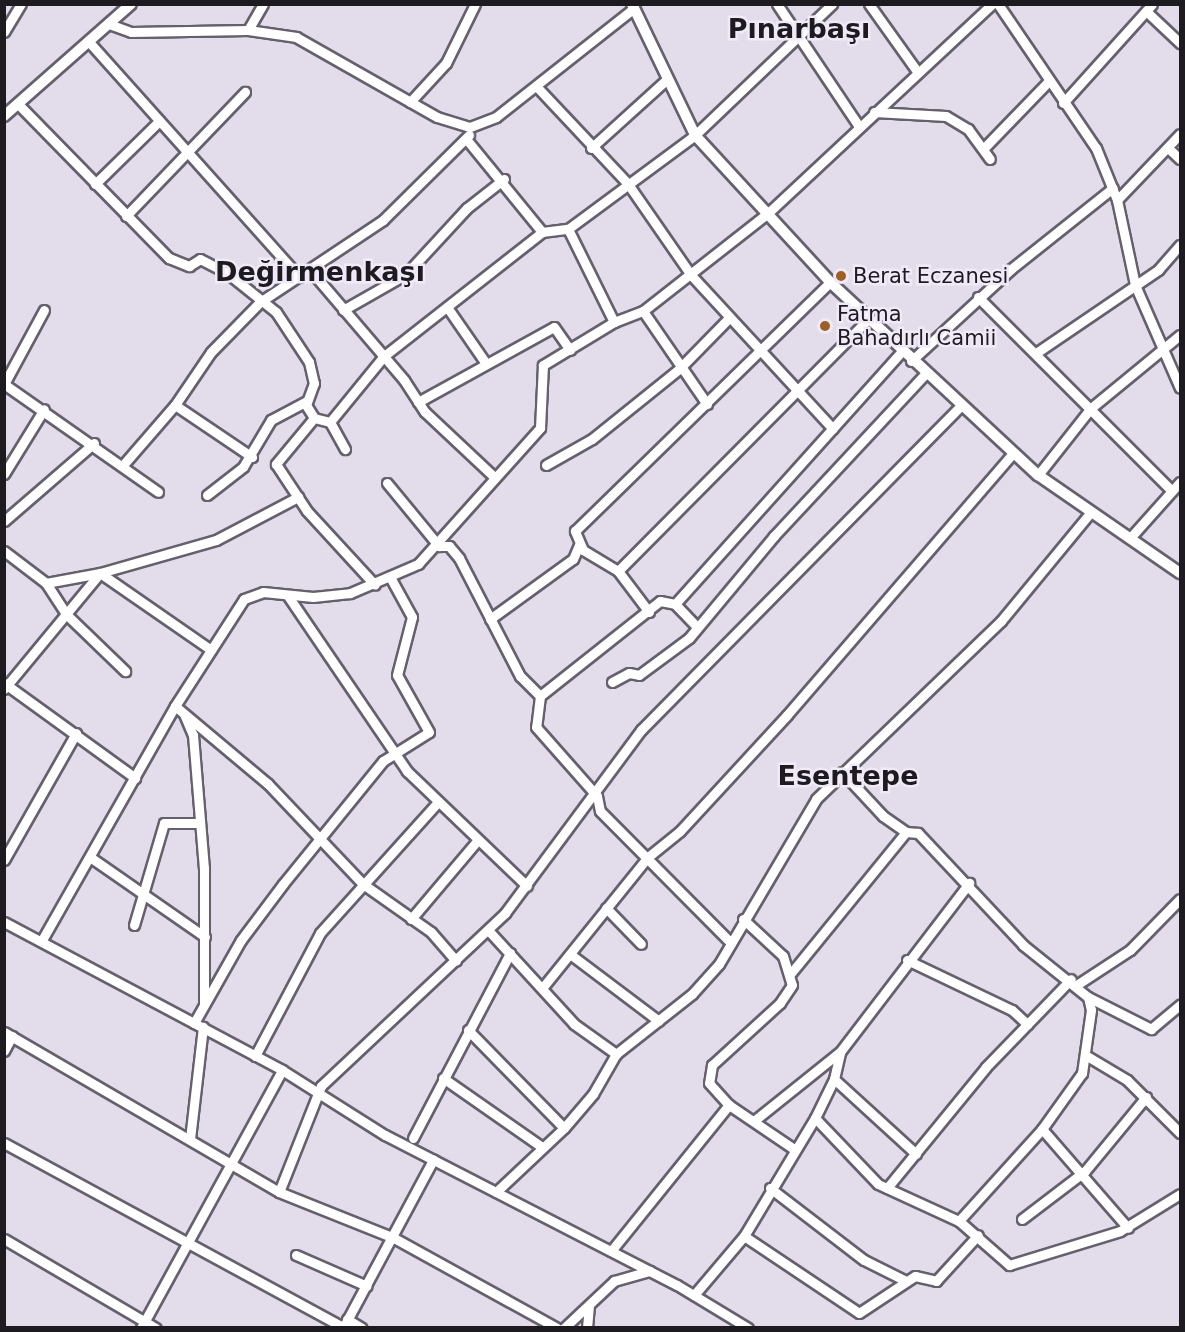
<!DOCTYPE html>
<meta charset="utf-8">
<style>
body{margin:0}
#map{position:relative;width:1185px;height:1332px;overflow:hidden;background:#e3dcea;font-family:"DejaVu Sans",sans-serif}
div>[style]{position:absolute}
.roads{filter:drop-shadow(2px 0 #66606d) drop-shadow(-2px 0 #66606d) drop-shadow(0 2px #66606d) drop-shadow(0 -2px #66606d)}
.minor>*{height:9px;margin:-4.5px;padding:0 4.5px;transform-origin:4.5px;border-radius:4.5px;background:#fff}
.major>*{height:10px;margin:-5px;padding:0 5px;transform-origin:5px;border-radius:5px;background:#fff}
.dots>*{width:16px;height:16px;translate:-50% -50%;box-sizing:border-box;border:3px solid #f0e9f7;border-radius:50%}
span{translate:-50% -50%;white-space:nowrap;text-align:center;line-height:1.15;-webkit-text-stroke:5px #f0e9f7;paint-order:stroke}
.poi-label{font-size:21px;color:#1d1a20}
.left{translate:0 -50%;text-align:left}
.district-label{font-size:27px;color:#1d1a20;font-weight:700}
.frame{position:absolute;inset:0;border:6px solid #1d1a20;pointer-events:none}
</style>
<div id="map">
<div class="roads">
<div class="minor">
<div style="left:777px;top:4px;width:146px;rotate:56.2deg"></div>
<div style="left:869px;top:4px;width:81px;rotate:54.5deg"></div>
<div style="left:998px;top:4px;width:174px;rotate:55.8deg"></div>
<div style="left:1096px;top:148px;width:56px;rotate:68deg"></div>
<div style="left:1117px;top:200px;width:87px;rotate:78deg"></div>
<div style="left:1135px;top:285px;width:112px;rotate:66.4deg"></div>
<div style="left:1146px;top:11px;width:47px;rotate:43.3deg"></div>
<div style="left:109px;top:24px;width:23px;rotate:20deg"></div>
<div style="left:131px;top:32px;width:117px;rotate:-1deg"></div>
<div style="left:248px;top:30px;width:49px;rotate:8.3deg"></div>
<div style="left:296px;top:37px;width:162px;rotate:29.6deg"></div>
<div style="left:437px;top:117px;width:34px;rotate:17deg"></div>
<div style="left:470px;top:127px;width:28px;rotate:-21deg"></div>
<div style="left:496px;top:117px;width:176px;rotate:-38.3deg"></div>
<div style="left:248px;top:30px;width:30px;rotate:-60deg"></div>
<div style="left:4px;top:32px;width:33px;rotate:-59deg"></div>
<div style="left:90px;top:43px;width:314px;rotate:48.2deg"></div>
<div style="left:537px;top:87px;width:133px;rotate:46.8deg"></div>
<div style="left:628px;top:184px;width:111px;rotate:55.3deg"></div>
<div style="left:691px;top:275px;width:209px;rotate:47.3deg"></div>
<div style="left:410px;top:102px;width:53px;rotate:-47.3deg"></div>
<div style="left:446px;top:63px;width:66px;rotate:-63.8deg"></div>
<div style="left:1063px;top:103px;width:133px;rotate:-48deg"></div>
<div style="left:18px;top:104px;width:216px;rotate:45.6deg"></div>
<div style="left:169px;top:258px;width:22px;rotate:22deg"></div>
<div style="left:189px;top:266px;width:13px;rotate:-32deg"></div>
<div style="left:200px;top:259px;width:29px;rotate:27deg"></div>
<div style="left:226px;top:272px;width:64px;rotate:38.7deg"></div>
<div style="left:276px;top:312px;width:60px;rotate:56.6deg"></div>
<div style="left:309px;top:362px;width:22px;rotate:77deg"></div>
<div style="left:314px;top:383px;width:23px;rotate:110deg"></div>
<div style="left:306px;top:405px;width:15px;rotate:58deg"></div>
<div style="left:314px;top:418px;width:16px;rotate:14deg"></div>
<div style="left:330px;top:422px;width:31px;rotate:61deg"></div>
<div style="left:874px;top:112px;width:72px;rotate:3.2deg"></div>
<div style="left:946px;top:116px;width:26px;rotate:31deg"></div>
<div style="left:968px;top:129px;width:37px;rotate:54deg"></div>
<div style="left:467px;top:140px;width:119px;rotate:50.8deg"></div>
<div style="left:542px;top:232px;width:26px;rotate:-7deg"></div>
<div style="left:568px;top:229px;width:158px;rotate:-36.5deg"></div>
<div style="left:695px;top:135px;width:190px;rotate:-43.7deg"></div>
<div style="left:591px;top:148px;width:103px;rotate:-42.2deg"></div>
<div style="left:1168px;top:148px;width:16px;rotate:43deg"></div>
<div style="left:983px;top:149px;width:93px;rotate:-45.9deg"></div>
<div style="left:95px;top:184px;width:90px;rotate:-44.5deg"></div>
<div style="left:1117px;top:200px;width:91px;rotate:-46.3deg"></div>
<div style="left:126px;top:216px;width:172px;rotate:-46.2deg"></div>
<div style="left:568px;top:229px;width:104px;rotate:63.7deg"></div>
<div style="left:614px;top:322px;width:31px;rotate:-21deg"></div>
<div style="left:643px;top:311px;width:159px;rotate:-38.1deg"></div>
<div style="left:768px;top:213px;width:306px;rotate:-43deg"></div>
<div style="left:311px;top:271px;width:143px;rotate:49.5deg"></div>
<div style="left:404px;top:380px;width:38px;rotate:57deg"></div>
<div style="left:425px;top:412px;width:92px;rotate:43.2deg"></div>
<div style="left:978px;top:297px;width:274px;rotate:45deg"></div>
<div style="left:447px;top:307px;width:67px;rotate:55.4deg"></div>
<div style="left:343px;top:310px;width:73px;rotate:-29.7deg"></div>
<div style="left:406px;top:274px;width:90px;rotate:-47.3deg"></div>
<div style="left:467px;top:208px;width:47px;rotate:-38.1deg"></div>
<div style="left:643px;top:311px;width:113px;rotate:55.5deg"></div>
<div style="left:1036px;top:353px;width:148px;rotate:-34.2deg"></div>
<div style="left:1158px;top:270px;width:33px;rotate:-49deg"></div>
<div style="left:911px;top:361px;width:136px;rotate:-42.6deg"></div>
<div style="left:1011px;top:269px;width:130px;rotate:-38.5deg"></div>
<div style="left:4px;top:384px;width:188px;rotate:35deg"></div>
<div style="left:4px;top:384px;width:84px;rotate:-61.6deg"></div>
<div style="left:418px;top:402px;width:155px;rotate:-28.9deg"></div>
<div style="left:554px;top:327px;width:28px;rotate:55deg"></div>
<div style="left:175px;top:405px;width:93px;rotate:34deg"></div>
<div style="left:314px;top:418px;width:60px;rotate:129.6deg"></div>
<div style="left:276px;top:464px;width:56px;rotate:56.6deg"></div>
<div style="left:307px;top:511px;width:100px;rotate:47.4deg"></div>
<div style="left:330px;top:422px;width:85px;rotate:-50.7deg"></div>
<div style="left:384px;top:356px;width:201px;rotate:-38.1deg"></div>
<div style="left:123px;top:465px;width:79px;rotate:-49.1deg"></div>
<div style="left:175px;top:405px;width:64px;rotate:-55.8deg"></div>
<div style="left:211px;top:352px;width:70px;rotate:-45.6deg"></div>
<div style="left:260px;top:302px;width:148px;rotate:-33.7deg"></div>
<div style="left:383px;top:220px;width:121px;rotate:-44.7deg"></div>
<div style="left:546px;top:465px;width:53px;rotate:-29.5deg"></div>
<div style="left:592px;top:439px;width:112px;rotate:-38.8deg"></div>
<div style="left:679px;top:369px;width:71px;rotate:-45.6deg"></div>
<div style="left:4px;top:474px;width:76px;rotate:-58.4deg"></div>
<div style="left:1038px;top:475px;width:85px;rotate:-51.7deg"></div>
<div style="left:1091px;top:408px;width:115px;rotate:-39.4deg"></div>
<div style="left:387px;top:483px;width:82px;rotate:50.5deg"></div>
<div style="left:439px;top:546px;width:10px"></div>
<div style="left:449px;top:546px;width:16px;rotate:50deg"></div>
<div style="left:459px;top:558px;width:133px;rotate:62.7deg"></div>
<div style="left:520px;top:676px;width:28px;rotate:45deg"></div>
<div style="left:540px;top:696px;width:31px;rotate:97deg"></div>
<div style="left:536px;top:727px;width:92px;rotate:48.5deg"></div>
<div style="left:597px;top:796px;width:15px;rotate:79deg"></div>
<div style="left:600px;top:811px;width:186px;rotate:45.2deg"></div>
<div style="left:207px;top:495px;width:46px;rotate:-37.9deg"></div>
<div style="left:243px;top:467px;width:55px;rotate:-59.2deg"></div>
<div style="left:271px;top:420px;width:40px;rotate:-28deg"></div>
<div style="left:4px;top:521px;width:119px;rotate:-40.9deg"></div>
<div style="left:1130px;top:538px;width:75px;rotate:-48.2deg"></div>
<div style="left:4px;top:551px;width:53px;rotate:37.3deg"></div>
<div style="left:46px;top:583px;width:38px;rotate:57deg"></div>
<div style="left:67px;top:615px;width:81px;rotate:44deg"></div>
<div style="left:618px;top:571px;width:355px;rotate:-45.2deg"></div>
<div style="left:46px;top:583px;width:55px;rotate:-10.5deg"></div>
<div style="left:100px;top:573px;width:135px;rotate:34.7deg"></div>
<div style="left:288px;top:596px;width:212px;rotate:55.8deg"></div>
<div style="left:407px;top:771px;width:166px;rotate:43.8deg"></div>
<div style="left:675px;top:604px;width:338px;rotate:-48.1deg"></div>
<div style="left:649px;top:612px;width:51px;rotate:-127.1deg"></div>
<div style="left:618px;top:571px;width:41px;rotate:-149deg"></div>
<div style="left:583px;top:550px;width:21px;rotate:-113deg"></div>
<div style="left:575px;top:531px;width:356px;rotate:-44.3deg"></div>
<div style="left:490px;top:619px;width:102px;rotate:-35.9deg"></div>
<div style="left:573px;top:559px;width:15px;rotate:-67deg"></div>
<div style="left:612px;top:682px;width:19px;rotate:-28deg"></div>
<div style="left:629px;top:673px;width:10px;rotate:11deg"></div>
<div style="left:639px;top:675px;width:62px;rotate:-36.5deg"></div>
<div style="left:689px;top:638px;width:133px;rotate:-50.2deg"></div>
<div style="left:774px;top:536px;width:221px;rotate:-47deg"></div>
<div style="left:4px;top:683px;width:162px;rotate:35.9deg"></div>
<div style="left:4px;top:689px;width:151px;rotate:-50.4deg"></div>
<div style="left:100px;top:573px;width:121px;rotate:-15.9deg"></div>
<div style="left:216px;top:540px;width:93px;rotate:-27.7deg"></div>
<div style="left:540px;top:696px;width:153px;rotate:-38.4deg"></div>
<div style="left:660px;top:601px;width:15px;rotate:11deg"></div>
<div style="left:675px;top:604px;width:32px;rotate:46deg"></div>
<div style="left:175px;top:706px;width:121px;rotate:40deg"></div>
<div style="left:268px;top:784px;width:138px;rotate:46.5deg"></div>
<div style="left:363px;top:884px;width:83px;rotate:35.2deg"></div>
<div style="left:431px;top:932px;width:38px;rotate:49deg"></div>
<div style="left:184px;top:714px;width:23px;rotate:67deg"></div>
<div style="left:193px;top:735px;width:133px;rotate:85.3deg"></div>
<div style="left:204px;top:868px;width:136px;rotate:90deg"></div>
<div style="left:842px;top:772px;width:60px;rotate:47deg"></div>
<div style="left:883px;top:816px;width:28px;rotate:35deg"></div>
<div style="left:906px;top:832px;width:12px;rotate:5deg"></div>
<div style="left:918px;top:833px;width:154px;rotate:46.8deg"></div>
<div style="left:1023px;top:945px;width:83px;rotate:38.7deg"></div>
<div style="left:1088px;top:997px;width:13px;rotate:77deg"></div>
<div style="left:1091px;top:1010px;width:64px;rotate:98.1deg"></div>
<div style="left:1082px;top:1073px;width:69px;rotate:125.5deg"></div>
<div style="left:1042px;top:1129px;width:124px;rotate:132.1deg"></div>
<div style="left:90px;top:857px;width:140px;rotate:34.8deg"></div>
<div style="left:4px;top:860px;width:146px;rotate:-60.4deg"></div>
<div style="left:606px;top:908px;width:50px;rotate:45.8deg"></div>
<div style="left:411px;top:919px;width:102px;rotate:-49.8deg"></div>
<div style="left:743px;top:919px;width:54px;rotate:42.8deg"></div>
<div style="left:783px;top:956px;width:30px;rotate:73deg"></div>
<div style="left:792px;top:985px;width:22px;rotate:124deg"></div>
<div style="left:780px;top:1003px;width:92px;rotate:137.6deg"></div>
<div style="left:712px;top:1065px;width:18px;rotate:99deg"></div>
<div style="left:709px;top:1083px;width:30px;rotate:48deg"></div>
<div style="left:729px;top:1105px;width:78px;rotate:34.1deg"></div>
<div style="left:4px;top:922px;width:315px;rotate:28deg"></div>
<div style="left:282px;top:1070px;width:122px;rotate:32.3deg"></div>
<div style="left:385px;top:1135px;width:328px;rotate:27.2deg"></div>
<div style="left:677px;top:1285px;width:83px;rotate:31.2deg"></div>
<div style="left:134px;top:925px;width:106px;rotate:-73.6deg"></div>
<div style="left:164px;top:823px;width:36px"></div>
<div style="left:488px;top:930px;width:127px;rotate:47.5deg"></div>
<div style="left:574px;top:1024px;width:52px;rotate:35.5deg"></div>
<div style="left:42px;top:940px;width:269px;rotate:-60.4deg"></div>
<div style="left:175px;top:706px;width:127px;rotate:-57.2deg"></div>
<div style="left:244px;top:599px;width:20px;rotate:-20deg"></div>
<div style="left:263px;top:592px;width:50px;rotate:5.7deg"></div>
<div style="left:313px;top:597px;width:37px;rotate:-6deg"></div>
<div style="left:350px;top:593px;width:74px;rotate:-23.1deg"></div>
<div style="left:418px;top:564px;width:183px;rotate:-48.1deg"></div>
<div style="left:540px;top:428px;width:63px;rotate:-87.3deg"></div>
<div style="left:543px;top:365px;width:83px;rotate:-31.2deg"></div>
<div style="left:570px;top:954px;width:111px;rotate:37deg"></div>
<div style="left:907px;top:960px;width:116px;rotate:25.5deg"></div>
<div style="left:1012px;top:1010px;width:21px;rotate:43deg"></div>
<div style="left:791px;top:973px;width:182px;rotate:-50.8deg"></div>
<div style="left:1078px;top:984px;width:62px;rotate:-33.2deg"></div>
<div style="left:1130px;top:950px;width:71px;rotate:-45.6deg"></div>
<div style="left:543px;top:987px;width:167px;rotate:-51.1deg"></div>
<div style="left:648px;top:857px;width:41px;rotate:-39.1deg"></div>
<div style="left:680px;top:831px;width:158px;rotate:-47.3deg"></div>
<div style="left:787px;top:715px;width:346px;rotate:-49.2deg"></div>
<div style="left:1088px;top:997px;width:71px;rotate:26.9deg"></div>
<div style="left:1151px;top:1029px;width:38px;rotate:-40deg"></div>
<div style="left:194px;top:1023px;width:95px;rotate:-60.5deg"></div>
<div style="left:241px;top:940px;width:70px;rotate:-53.1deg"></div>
<div style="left:283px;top:884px;width:159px;rotate:-50.9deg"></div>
<div style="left:383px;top:761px;width:54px;rotate:-32.2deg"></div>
<div style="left:429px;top:732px;width:65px;rotate:-119.3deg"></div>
<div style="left:397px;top:675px;width:60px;rotate:-75.5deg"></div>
<div style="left:412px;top:617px;width:46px;rotate:-118.8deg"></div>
<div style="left:468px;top:1030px;width:137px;rotate:45.6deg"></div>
<div style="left:4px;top:1032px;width:318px;rotate:30.2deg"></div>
<div style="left:279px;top:1192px;width:124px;rotate:21.8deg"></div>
<div style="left:394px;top:1238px;width:186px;rotate:28.9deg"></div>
<div style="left:4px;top:1051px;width:17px;rotate:-62deg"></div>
<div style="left:255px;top:1056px;width:139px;rotate:-62.1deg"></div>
<div style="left:320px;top:933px;width:173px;rotate:-48deg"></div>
<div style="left:1087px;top:1056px;width:47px;rotate:31deg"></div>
<div style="left:1127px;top:1080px;width:75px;rotate:45deg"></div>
<div style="left:443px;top:1078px;width:121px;rotate:34.9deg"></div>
<div style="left:834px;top:1079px;width:111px;rotate:42.4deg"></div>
<div style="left:815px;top:1118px;width:91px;rotate:46.3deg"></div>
<div style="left:878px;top:1184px;width:89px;rotate:24.6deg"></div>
<div style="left:959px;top:1221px;width:67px;rotate:41.3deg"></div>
<div style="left:1009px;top:1265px;width:116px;rotate:-17deg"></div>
<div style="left:1120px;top:1231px;width:70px;rotate:-31.7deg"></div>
<div style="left:755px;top:1120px;width:109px;rotate:-38.7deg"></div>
<div style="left:840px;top:1052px;width:213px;rotate:-52.6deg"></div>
<div style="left:1042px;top:1129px;width:131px;rotate:49deg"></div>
<div style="left:413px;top:1138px;width:209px;rotate:-62.3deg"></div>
<div style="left:190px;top:1139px;width:113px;rotate:-83.4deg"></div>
<div style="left:4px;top:1143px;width:386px;rotate:28.5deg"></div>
<div style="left:770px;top:1188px;width:118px;rotate:37.5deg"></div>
<div style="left:864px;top:1260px;width:47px;rotate:26.6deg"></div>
<div style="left:887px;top:1188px;width:156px;rotate:-50.7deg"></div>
<div style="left:986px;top:1067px;width:122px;rotate:-46deg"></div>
<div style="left:279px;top:1192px;width:114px;rotate:-68.4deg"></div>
<div style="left:321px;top:1086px;width:253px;rotate:-43.2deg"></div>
<div style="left:505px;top:913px;width:228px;rotate:-53.4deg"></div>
<div style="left:641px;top:730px;width:455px;rotate:-45.4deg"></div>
<div style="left:496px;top:1192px;width:93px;rotate:-43.3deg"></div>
<div style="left:564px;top:1128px;width:45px;rotate:-49.5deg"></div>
<div style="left:593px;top:1094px;width:46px;rotate:-60.1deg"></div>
<div style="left:616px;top:1054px;width:97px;rotate:-38.3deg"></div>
<div style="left:692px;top:994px;width:40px;rotate:-48deg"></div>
<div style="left:719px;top:964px;width:191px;rotate:-59.5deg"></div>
<div style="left:816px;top:799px;width:257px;rotate:-43.9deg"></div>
<div style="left:1001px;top:621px;width:140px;rotate:-50.5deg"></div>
<div style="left:1022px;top:1219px;width:79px;rotate:-37.3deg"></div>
<div style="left:1085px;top:1171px;width:96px;rotate:-50.5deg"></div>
<div style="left:744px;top:1236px;width:138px;rotate:33.8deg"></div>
<div style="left:859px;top:1313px;width:67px;rotate:-33.5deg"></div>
<div style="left:915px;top:1276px;width:22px;rotate:13deg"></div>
<div style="left:936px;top:1281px;width:62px;rotate:-47.6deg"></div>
<div style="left:4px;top:1239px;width:176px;rotate:30.4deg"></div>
<div style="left:611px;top:1251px;width:188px;rotate:-51.1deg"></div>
<div style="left:296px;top:1255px;width:77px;rotate:23.6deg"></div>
<div style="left:694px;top:1295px;width:77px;rotate:-49.7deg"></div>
<div style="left:744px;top:1236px;width:138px;rotate:-59deg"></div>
<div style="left:815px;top:1118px;width:43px;rotate:-64deg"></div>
<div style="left:834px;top:1079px;width:28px;rotate:-77deg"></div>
<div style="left:347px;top:1319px;width:17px;rotate:31deg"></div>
<div style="left:141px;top:1328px;width:294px;rotate:-61.3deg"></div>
<div style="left:343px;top:1328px;width:191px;rotate:-61.8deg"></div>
<div style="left:564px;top:1328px;width:69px;rotate:-43.2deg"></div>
<div style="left:614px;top:1281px;width:37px;rotate:-16deg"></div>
<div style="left:587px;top:1328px;width:21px;rotate:-85deg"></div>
</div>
<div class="major">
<div style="left:632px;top:4px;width:145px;rotate:64.3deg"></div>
<div style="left:695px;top:135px;width:200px;rotate:47.4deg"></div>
<div style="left:830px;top:282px;width:284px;rotate:42.9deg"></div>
<div style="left:1038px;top:475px;width:173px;rotate:34.6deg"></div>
<div style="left:4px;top:116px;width:169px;rotate:-41.4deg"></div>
</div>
</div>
<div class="dots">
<div style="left:841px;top:276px;background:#9e5f27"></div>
<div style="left:825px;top:326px;background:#9e5f27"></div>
</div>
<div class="poi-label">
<span class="left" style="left:853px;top:276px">Berat Eczanesi</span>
<span class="left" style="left:837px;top:326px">Fatma<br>Bahadırlı Camii</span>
</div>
<div class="district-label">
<span style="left:799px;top:29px">Pınarbaşı</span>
<span style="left:320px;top:272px">Değirmenkaşı</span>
<span style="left:848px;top:776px">Esentepe</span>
</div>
<div class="frame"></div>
</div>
